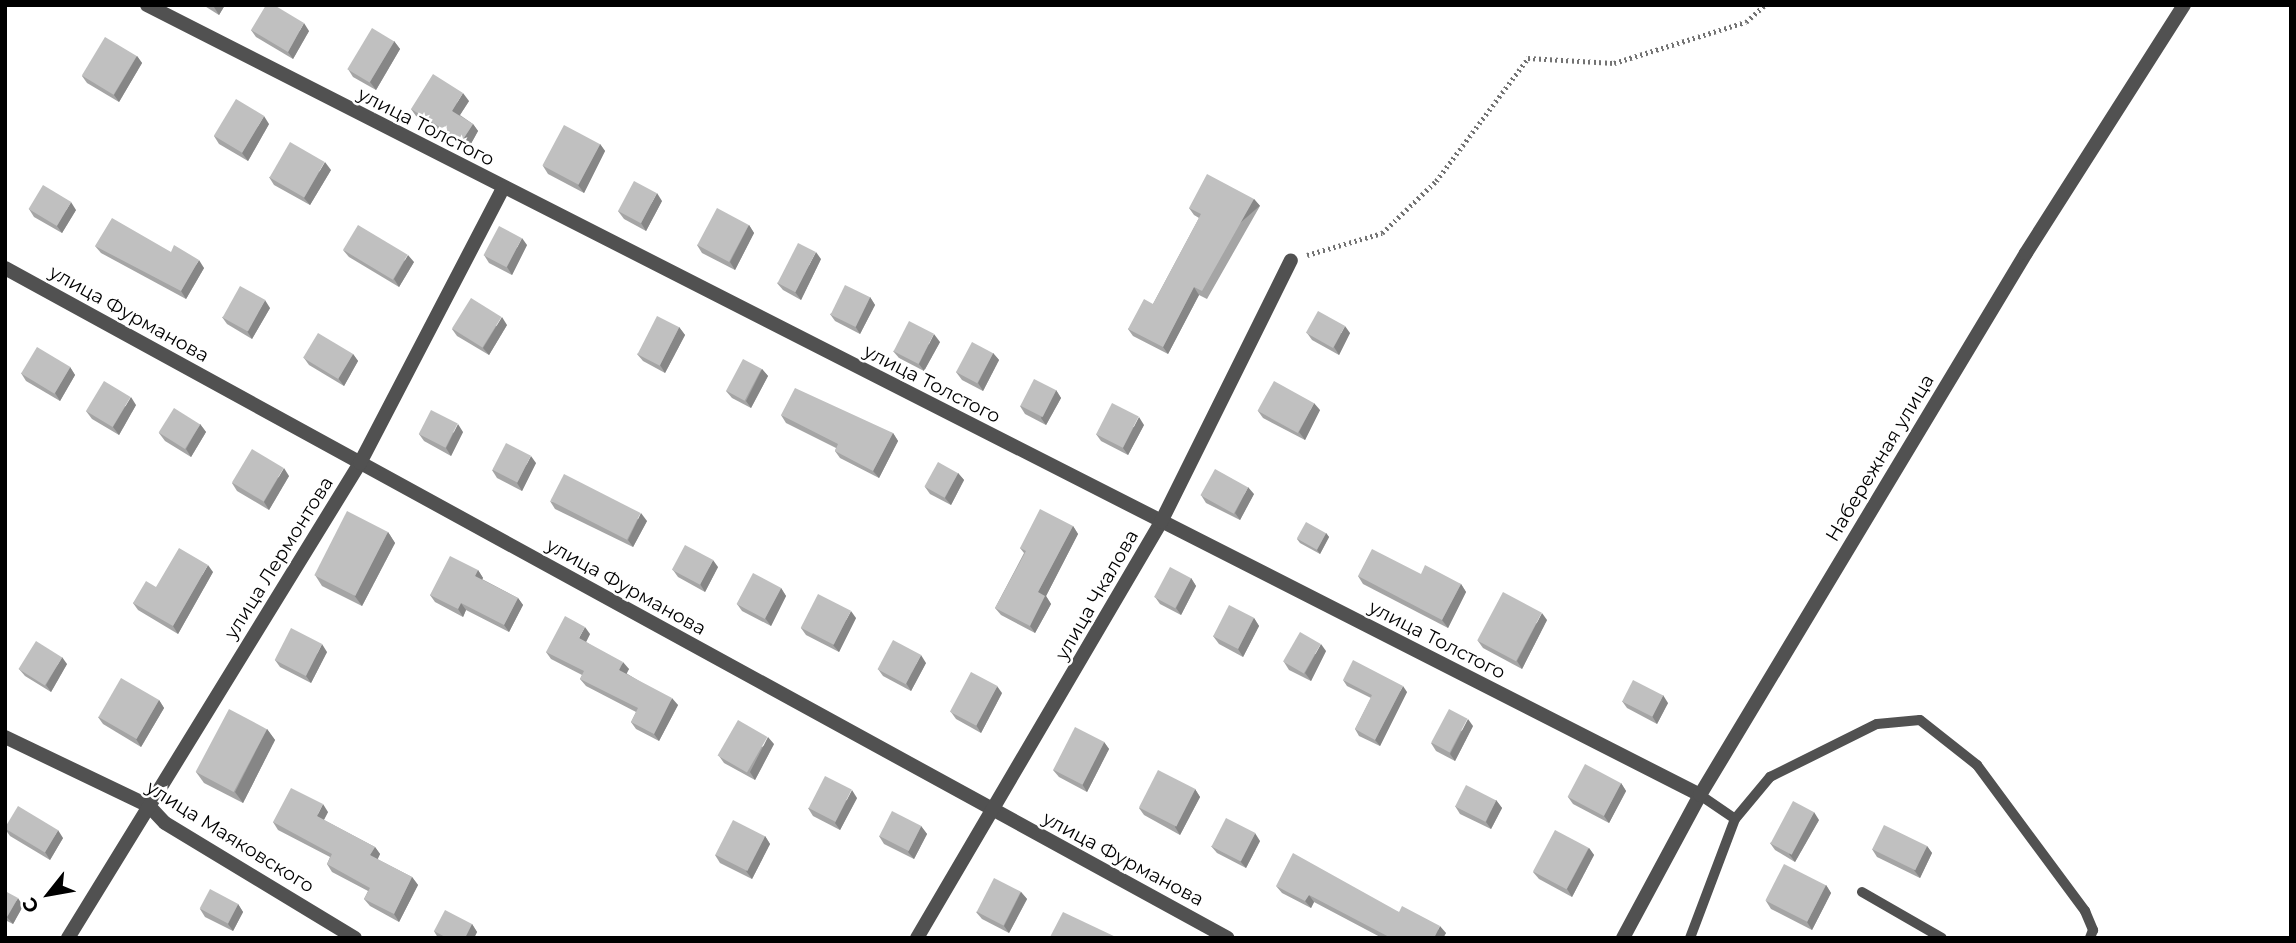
<!DOCTYPE html>
<meta charset="utf-8">
<style>
body{margin:0}
#map{position:relative;width:2296px;height:943px;overflow:hidden;background:#fff;font-family:Montserrat,sans-serif}
div>[style]{position:absolute}
.path>*{height:4.5px;margin-top:-2.25px;transform-origin:0;background:repeating-linear-gradient(90deg,#737373 0 2px,transparent 0 5.5px)}
.service>*{height:10px;margin:-5px;padding:0 5px;transform-origin:5px;border-radius:5px;background:#515151}
.minor>*{height:14px;margin:-7px;padding:0 7px;transform-origin:7px;border-radius:7px;background:#515151}
.tertiary>*{height:14px;margin:-7px;padding:0 7px;transform-origin:7px;border-radius:7px;background:#515151}
.wall>*{inset:0;background:#a5a5a5}
.shaded-wall>*{inset:0;background:#868686;transform-origin:0 0}
.building>*{inset:0;background:#c0c0c0;transform-origin:0 0}
span{translate:-50% -50%;white-space:nowrap;text-align:center;line-height:1.15;-webkit-text-stroke:5px #fff;paint-order:stroke}
.street-label{font-size:19px;color:#000}
.frame{position:absolute;inset:0;border:7px solid #000;pointer-events:none}
.north{position:absolute;left:14px;top:859px;width:70px;height:70px;-webkit-text-stroke:5px #fff;paint-order:stroke;rotate:239deg;font-size:19px;font-weight:700;line-height:28px;text-align:center;color:#000}
.north::after{content:'';display:block;margin:auto;width:24px;height:32px;background:#000;clip-path:polygon(50% 0,100% 100%,50% 72%,0 100%)}
</style>
<div id="map">
<div class="path">
<div style="left:1307px;top:255px;width:78px;rotate:-16.3deg"></div>
<div style="left:1382px;top:233px;width:75px;rotate:-43.9deg"></div>
<div style="left:1436px;top:181px;width:154px;rotate:-53.2deg"></div>
<div style="left:1528px;top:58px;width:86px;rotate:3.3deg"></div>
<div style="left:1614px;top:63px;width:138px;rotate:-17.3deg"></div>
<div style="left:1746px;top:22px;width:25px;rotate:-42deg"></div>
</div>
<div class="service">
<div style="left:1700px;top:795px;width:42px;rotate:34.4deg"></div>
<div style="left:1862px;top:892px;width:92px;rotate:29.9deg"></div>
<div style="left:1690px;top:938px;width:127px;rotate:-69.3deg"></div>
<div style="left:1735px;top:819px;width:55px;rotate:-50.2deg"></div>
<div style="left:1770px;top:777px;width:119px;rotate:-26.4deg"></div>
<div style="left:1877px;top:724px;width:43px;rotate:-5.3deg"></div>
<div style="left:1920px;top:720px;width:73px;rotate:38.3deg"></div>
<div style="left:1977px;top:765px;width:182px;rotate:53.5deg"></div>
<div style="left:2085px;top:911px;width:21px;rotate:67deg"></div>
<div style="left:2093px;top:930px;width:9px;rotate:111deg"></div>
</div>
<div class="minor">
<div style="left:147px;top:5px;width:1742px;rotate:26.96deg"></div>
<div style="left:5px;top:268px;width:1394px;rotate:28.72deg"></div>
<div style="left:5px;top:737px;width:160px;rotate:25.6deg"></div>
<div style="left:149px;top:806px;width:23px;rotate:47deg"></div>
<div style="left:165px;top:823px;width:222px;rotate:31.2deg"></div>
<div style="left:68px;top:938px;width:558px;rotate:-58.42deg"></div>
<div style="left:360px;top:463px;width:310px;rotate:-62.5deg"></div>
<div style="left:917px;top:938px;width:482px;rotate:-59.6deg"></div>
<div style="left:1161px;top:522px;width:292px;rotate:-63.6deg"></div>
</div>
<div class="tertiary">
<div style="left:1623px;top:938px;width:162px;rotate:-61.7deg"></div>
<div style="left:1700px;top:795px;width:632px;rotate:-58.97deg"></div>
<div style="left:2026px;top:253px;width:294px;rotate:-57.5deg"></div>
</div>
<div class="wall">
<div style="clip-path:polygon(203px 5px,225px 5px,219px 15px)"></div>
<div style="clip-path:polygon(251px 30px,309px 31px,293px 59px,256px 37px)"></div>
<div style="clip-path:polygon(394px 41px,400px 49px,376px 90px,353px 77px,348px 69px)"></div>
<div style="clip-path:polygon(137px 56px,142px 63px,119px 102px,87px 83px,82px 76px)"></div>
<div style="clip-path:polygon(469px 101px,460px 115px,473px 124px,478px 131px,468px 149px,416px 116px,411px 109px)"></div>
<div style="clip-path:polygon(269px 124px,248px 161px,219px 144px,214px 136px)"></div>
<div style="clip-path:polygon(600px 144px,605px 151px,584px 193px,548px 174px,543px 166px)"></div>
<div style="clip-path:polygon(331px 170px,310px 205px,274px 185px,269px 177px)"></div>
<div style="clip-path:polygon(1254px 199px,1260px 206px,1207px 299px,1199px 295px,1168px 354px,1133px 336px,1128px 329px,1153px 304px,1199px 218px,1194px 215px,1189px 208px)"></div>
<div style="clip-path:polygon(662px 201px,646px 231px,624px 219px,618px 211px)"></div>
<div style="clip-path:polygon(29px 209px,76px 210px,62px 233px,34px 217px)"></div>
<div style="clip-path:polygon(749px 225px,754px 233px,735px 270px,702px 253px,697px 245px)"></div>
<div style="clip-path:polygon(527px 245px,512px 275px,489px 263px,484px 255px)"></div>
<div style="clip-path:polygon(95px 246px,171px 252px,204px 268px,186px 299px,101px 253px)"></div>
<div style="clip-path:polygon(343px 250px,414px 262px,399px 287px,349px 257px)"></div>
<div style="clip-path:polygon(821px 259px,801px 300px,783px 290px,777px 283px)"></div>
<div style="clip-path:polygon(870px 297px,875px 305px,860px 334px,835px 321px,830px 314px)"></div>
<div style="clip-path:polygon(270px 308px,252px 339px,227px 324px,222px 317px)"></div>
<div style="clip-path:polygon(507px 325px,489px 355px,457px 336px,452px 329px)"></div>
<div style="clip-path:polygon(679px 327px,685px 335px,665px 373px,643px 361px,637px 354px)"></div>
<div style="clip-path:polygon(1307px 333px,1350px 333px,1339px 355px,1312px 340px)"></div>
<div style="clip-path:polygon(940px 342px,924px 371px,899px 358px,893px 351px)"></div>
<div style="clip-path:polygon(993px 353px,999px 360px,983px 391px,962px 380px,956px 372px)"></div>
<div style="clip-path:polygon(353px 354px,358px 361px,344px 386px,309px 365px,304px 358px)"></div>
<div style="clip-path:polygon(70px 367px,75px 375px,60px 401px,26px 381px,21px 373px)"></div>
<div style="clip-path:polygon(762px 369px,768px 376px,751px 408px,732px 398px,726px 391px)"></div>
<div style="clip-path:polygon(1056px 390px,1061px 398px,1046px 425px,1025px 414px,1020px 406px)"></div>
<div style="clip-path:polygon(136px 405px,119px 435px,92px 419px,86px 411px)"></div>
<div style="clip-path:polygon(1320px 410px,1305px 440px,1263px 418px,1258px 411px)"></div>
<div style="clip-path:polygon(781px 415px,893px 433px,898px 441px,879px 478px,840px 458px,835px 451px,836px 448px,786px 423px)"></div>
<div style="clip-path:polygon(200px 424px,206px 432px,191px 457px,165px 441px,159px 433px)"></div>
<div style="clip-path:polygon(1144px 425px,1128px 455px,1101px 441px,1096px 434px)"></div>
<div style="clip-path:polygon(463px 432px,451px 456px,424px 441px,419px 434px)"></div>
<div style="clip-path:polygon(536px 463px,522px 491px,497px 478px,492px 470px)"></div>
<div style="clip-path:polygon(958px 473px,964px 480px,951px 505px,930px 494px,925px 487px)"></div>
<div style="clip-path:polygon(289px 476px,269px 510px,237px 491px,232px 483px)"></div>
<div style="clip-path:polygon(1254px 494px,1240px 520px,1206px 503px,1201px 495px)"></div>
<div style="clip-path:polygon(550px 501px,647px 521px,633px 547px,555px 509px)"></div>
<div style="clip-path:polygon(1073px 526px,1078px 534px,1046px 596px,1051px 604px,1035px 633px,1001px 615px,995px 608px,1024px 553px,1020px 548px)"></div>
<div style="clip-path:polygon(388px 532px,395px 543px,362px 606px,322px 586px,315px 575px)"></div>
<div style="clip-path:polygon(1326px 533px,1329px 537px,1320px 554px,1300px 543px,1297px 539px)"></div>
<div style="clip-path:polygon(718px 567px,705px 592px,678px 577px,673px 570px)"></div>
<div style="clip-path:polygon(478px 570px,483px 578px,482px 579px,518px 598px,523px 605px,509px 632px,466px 610px,463px 617px,435px 602px,430px 595px)"></div>
<div style="clip-path:polygon(213px 572px,178px 634px,138px 610px,133px 603px,156px 587px)"></div>
<div style="clip-path:polygon(1421px 574px,1461px 584px,1466px 592px,1448px 628px,1363px 584px,1358px 576px)"></div>
<div style="clip-path:polygon(1191px 578px,1196px 586px,1181px 615px,1160px 604px,1155px 597px)"></div>
<div style="clip-path:polygon(781px 588px,786px 596px,771px 626px,742px 611px,737px 604px)"></div>
<div style="clip-path:polygon(856px 618px,839px 652px,806px 635px,801px 628px)"></div>
<div style="clip-path:polygon(1254px 618px,1259px 626px,1243px 657px,1219px 644px,1213px 636px)"></div>
<div style="clip-path:polygon(1547px 620px,1522px 669px,1483px 648px,1478px 641px)"></div>
<div style="clip-path:polygon(590px 634px,586px 642px,629px 669px,626px 673px,678px 705px,659px 741px,636px 729px,631px 722px,636px 712px,586px 686px,580px 679px,582px 675px,551px 659px,546px 652px)"></div>
<div style="clip-path:polygon(1326px 651px,1311px 681px,1289px 670px,1284px 662px)"></div>
<div style="clip-path:polygon(327px 652px,311px 683px,280px 667px,275px 660px)"></div>
<div style="clip-path:polygon(926px 663px,911px 691px,883px 676px,878px 669px)"></div>
<div style="clip-path:polygon(67px 664px,51px 692px,25px 676px,19px 669px)"></div>
<div style="clip-path:polygon(1343px 680px,1407px 692px,1380px 746px,1359px 736px,1355px 729px,1371px 698px,1347px 686px)"></div>
<div style="clip-path:polygon(1002px 693px,981px 733px,956px 719px,951px 712px)"></div>
<div style="clip-path:polygon(159px 700px,164px 708px,141px 747px,103px 724px,98px 717px)"></div>
<div style="clip-path:polygon(1622px 701px,1668px 703px,1657px 724px,1627px 708px)"></div>
<div style="clip-path:polygon(1473px 726px,1455px 761px,1436px 751px,1431px 743px)"></div>
<div style="clip-path:polygon(267px 729px,275px 740px,243px 803px,204px 783px,196px 772px)"></div>
<div style="clip-path:polygon(1104px 742px,1109px 749px,1087px 792px,1059px 777px,1053px 770px)"></div>
<div style="clip-path:polygon(774px 744px,755px 780px,724px 763px,719px 756px)"></div>
<div style="clip-path:polygon(1621px 783px,1626px 791px,1609px 823px,1573px 804px,1568px 797px)"></div>
<div style="clip-path:polygon(1195px 789px,1200px 797px,1180px 835px,1144px 815px,1139px 808px)"></div>
<div style="clip-path:polygon(857px 798px,840px 830px,813px 816px,808px 808px)"></div>
<div style="clip-path:polygon(1496px 800px,1502px 808px,1491px 829px,1460px 814px,1455px 806px)"></div>
<div style="clip-path:polygon(328px 812px,324px 820px,375px 847px,380px 854px,377px 859px,412px 877px,418px 885px,399px 922px,370px 906px,364px 899px,368px 891px,332px 872px,327px 864px,330px 857px,278px 830px,273px 822px)"></div>
<div style="clip-path:polygon(1819px 820px,1795px 862px,1775px 850px,1770px 843px)"></div>
<div style="clip-path:polygon(921px 826px,927px 834px,914px 859px,884px 844px,879px 836px)"></div>
<div style="clip-path:polygon(5px 829px,63px 838px,50px 860px,10px 836px)"></div>
<div style="clip-path:polygon(765px 836px,770px 844px,752px 879px,720px 863px,715px 855px)"></div>
<div style="clip-path:polygon(1260px 841px,1246px 868px,1217px 853px,1211px 846px)"></div>
<div style="clip-path:polygon(1927px 846px,1932px 853px,1920px 878px,1877px 857px,1872px 849px)"></div>
<div style="clip-path:polygon(1589px 848px,1594px 855px,1572px 897px,1539px 879px,1533px 872px)"></div>
<div style="clip-path:polygon(1826px 885px,1831px 893px,1812px 930px,1771px 909px,1766px 901px)"></div>
<div style="clip-path:polygon(1276px 886px,1399px 912px,1446px 933px,1443px 938px,1382px 938px,1314px 902px,1311px 908px,1282px 893px)"></div>
<div style="clip-path:polygon(5px 891px,23px 906px,13px 924px,5px 920px)"></div>
<div style="clip-path:polygon(1021px 892px,1027px 899px,1009px 933px,982px 919px,976px 912px)"></div>
<div style="clip-path:polygon(238px 904px,243px 912px,233px 931px,205px 917px,200px 909px)"></div>
<div style="clip-path:polygon(472px 924px,477px 932px,474px 938px,438px 938px,434px 931px)"></div>
</div>
<div class="shaded-wall">
<div style="clip-path:polygon(215px 5px,225px 5px,219px 15px,214px 7px)"></div>
<div style="clip-path:polygon(304px 23px,309px 31px,293px 59px,288px 52px)"></div>
<div style="clip-path:polygon(394px 41px,400px 49px,376px 90px,370px 82px)"></div>
<div style="clip-path:polygon(137px 56px,142px 63px,119px 102px,114px 95px)"></div>
<div style="clip-path:polygon(463px 93px,469px 101px,458px 118px,452px 111px)"></div>
<div style="clip-path:polygon(264px 116px,269px 124px,248px 161px,242px 153px)"></div>
<div style="clip-path:polygon(473px 124px,478px 131px,468px 149px,462px 141px)"></div>
<div style="clip-path:polygon(600px 144px,605px 151px,584px 193px,578px 185px)"></div>
<div style="clip-path:polygon(325px 162px,331px 170px,310px 205px,304px 198px)"></div>
<div style="clip-path:polygon(657px 193px,662px 201px,646px 231px,641px 223px)"></div>
<div style="left:1254px;top:199px;width:9px;height:106px;rotate:49deg"></div>
<div style="clip-path:polygon(71px 202px,76px 210px,62px 233px,57px 226px)"></div>
<div style="clip-path:polygon(749px 225px,754px 233px,735px 270px,730px 262px)"></div>
<div style="clip-path:polygon(522px 238px,527px 245px,512px 275px,507px 267px)"></div>
<div style="clip-path:polygon(816px 252px,821px 259px,801px 300px,795px 292px)"></div>
<div style="clip-path:polygon(408px 255px,414px 262px,399px 287px,394px 279px)"></div>
<div style="clip-path:polygon(199px 260px,204px 268px,186px 299px,181px 291px)"></div>
<div style="clip-path:polygon(1194px 287px,1199px 295px,1168px 354px,1163px 347px)"></div>
<div style="clip-path:polygon(870px 297px,875px 305px,860px 334px,855px 326px)"></div>
<div style="clip-path:polygon(265px 300px,270px 308px,252px 339px,247px 331px)"></div>
<div style="clip-path:polygon(502px 317px,507px 325px,489px 355px,483px 348px)"></div>
<div style="clip-path:polygon(1345px 326px,1350px 333px,1339px 355px,1334px 347px)"></div>
<div style="clip-path:polygon(679px 327px,685px 335px,665px 373px,660px 365px)"></div>
<div style="clip-path:polygon(934px 334px,940px 342px,924px 371px,919px 364px)"></div>
<div style="clip-path:polygon(993px 353px,999px 360px,983px 391px,978px 383px)"></div>
<div style="clip-path:polygon(353px 354px,358px 361px,344px 386px,338px 378px)"></div>
<div style="clip-path:polygon(70px 367px,75px 375px,60px 401px,55px 393px)"></div>
<div style="clip-path:polygon(762px 369px,768px 376px,751px 408px,746px 401px)"></div>
<div style="clip-path:polygon(1056px 390px,1061px 398px,1046px 425px,1041px 418px)"></div>
<div style="clip-path:polygon(131px 397px,136px 405px,119px 435px,113px 427px)"></div>
<div style="clip-path:polygon(1314px 403px,1320px 410px,1305px 440px,1299px 432px)"></div>
<div style="clip-path:polygon(1139px 417px,1144px 425px,1128px 455px,1123px 448px)"></div>
<div style="clip-path:polygon(200px 424px,206px 432px,191px 457px,186px 449px)"></div>
<div style="clip-path:polygon(458px 424px,463px 432px,451px 456px,446px 448px)"></div>
<div style="clip-path:polygon(893px 433px,898px 441px,879px 478px,873px 471px)"></div>
<div style="clip-path:polygon(531px 456px,536px 463px,522px 491px,517px 483px)"></div>
<div style="clip-path:polygon(284px 468px,289px 476px,269px 510px,264px 502px)"></div>
<div style="clip-path:polygon(958px 473px,964px 480px,951px 505px,945px 498px)"></div>
<div style="clip-path:polygon(1248px 487px,1254px 494px,1240px 520px,1235px 513px)"></div>
<div style="clip-path:polygon(641px 513px,647px 521px,633px 547px,628px 540px)"></div>
<div style="clip-path:polygon(1073px 526px,1078px 534px,1046px 596px,1051px 604px,1035px 633px,1030px 626px,1038px 592px)"></div>
<div style="clip-path:polygon(388px 532px,395px 543px,362px 606px,354px 595px)"></div>
<div style="clip-path:polygon(1326px 533px,1329px 537px,1320px 554px,1317px 550px)"></div>
<div style="clip-path:polygon(713px 560px,718px 567px,705px 592px,700px 584px)"></div>
<div style="clip-path:polygon(208px 565px,213px 572px,178px 634px,173px 626px)"></div>
<div style="clip-path:polygon(478px 570px,483px 578px,480px 583px,475px 576px)"></div>
<div style="clip-path:polygon(1191px 578px,1196px 586px,1181px 615px,1176px 608px)"></div>
<div style="clip-path:polygon(1461px 584px,1466px 592px,1448px 628px,1442px 620px)"></div>
<div style="clip-path:polygon(781px 588px,786px 596px,771px 626px,765px 618px)"></div>
<div style="clip-path:polygon(518px 598px,523px 605px,509px 632px,504px 625px)"></div>
<div style="clip-path:polygon(461px 603px,466px 610px,463px 617px,458px 609px)"></div>
<div style="clip-path:polygon(851px 611px,856px 618px,839px 652px,833px 645px)"></div>
<div style="clip-path:polygon(1542px 613px,1547px 620px,1522px 669px,1517px 661px)"></div>
<div style="clip-path:polygon(1254px 618px,1259px 626px,1243px 657px,1238px 649px)"></div>
<div style="clip-path:polygon(585px 627px,590px 634px,584px 646px,579px 638px)"></div>
<div style="clip-path:polygon(322px 644px,327px 652px,311px 683px,306px 676px)"></div>
<div style="clip-path:polygon(1321px 644px,1326px 651px,1311px 681px,1305px 673px)"></div>
<div style="clip-path:polygon(921px 655px,926px 663px,911px 691px,906px 683px)"></div>
<div style="clip-path:polygon(62px 657px,67px 664px,51px 692px,46px 685px)"></div>
<div style="clip-path:polygon(623px 662px,629px 669px,625px 677px,619px 670px)"></div>
<div style="clip-path:polygon(997px 686px,1002px 693px,981px 733px,976px 725px)"></div>
<div style="clip-path:polygon(1403px 686px,1407px 692px,1380px 746px,1375px 740px)"></div>
<div style="clip-path:polygon(1663px 695px,1668px 703px,1657px 724px,1652px 716px)"></div>
<div style="clip-path:polygon(672px 698px,678px 705px,659px 741px,654px 734px)"></div>
<div style="clip-path:polygon(159px 700px,164px 708px,141px 747px,136px 739px)"></div>
<div style="clip-path:polygon(1468px 719px,1473px 726px,1455px 761px,1450px 754px)"></div>
<div style="clip-path:polygon(267px 729px,275px 740px,243px 803px,235px 792px)"></div>
<div style="clip-path:polygon(768px 737px,774px 744px,755px 780px,750px 772px)"></div>
<div style="clip-path:polygon(1104px 742px,1109px 749px,1087px 792px,1082px 784px)"></div>
<div style="clip-path:polygon(1621px 783px,1626px 791px,1609px 823px,1604px 816px)"></div>
<div style="clip-path:polygon(1195px 789px,1200px 797px,1180px 835px,1175px 827px)"></div>
<div style="clip-path:polygon(852px 790px,857px 798px,840px 830px,835px 823px)"></div>
<div style="clip-path:polygon(1496px 800px,1502px 808px,1491px 829px,1486px 822px)"></div>
<div style="clip-path:polygon(323px 804px,328px 812px,322px 823px,317px 816px)"></div>
<div style="clip-path:polygon(1814px 812px,1819px 820px,1795px 862px,1789px 854px)"></div>
<div style="clip-path:polygon(921px 826px,927px 834px,914px 859px,908px 852px)"></div>
<div style="clip-path:polygon(58px 830px,63px 838px,50px 860px,45px 852px)"></div>
<div style="clip-path:polygon(1255px 833px,1260px 841px,1246px 868px,1240px 861px)"></div>
<div style="clip-path:polygon(765px 836px,770px 844px,752px 879px,746px 871px)"></div>
<div style="clip-path:polygon(1927px 846px,1932px 853px,1920px 878px,1914px 870px)"></div>
<div style="clip-path:polygon(375px 847px,380px 854px,376px 863px,370px 855px)"></div>
<div style="clip-path:polygon(1589px 848px,1594px 855px,1572px 897px,1567px 889px)"></div>
<div style="clip-path:polygon(412px 877px,418px 885px,399px 922px,394px 914px)"></div>
<div style="clip-path:polygon(1826px 885px,1831px 893px,1812px 930px,1807px 922px)"></div>
<div style="clip-path:polygon(1021px 892px,1027px 899px,1009px 933px,1004px 926px)"></div>
<div style="clip-path:polygon(1309px 895px,1314px 902px,1311px 908px,1305px 901px)"></div>
<div style="clip-path:polygon(18px 898px,23px 906px,13px 924px,7px 917px)"></div>
<div style="clip-path:polygon(238px 904px,243px 912px,233px 931px,228px 924px)"></div>
<div style="clip-path:polygon(472px 924px,477px 932px,474px 938px,465px 938px)"></div>
<div style="clip-path:polygon(1440px 926px,1446px 933px,1443px 938px,1434px 938px)"></div>
</div>
<div class="building">
<div style="clip-path:polygon(266px 5px,274px 5px,304px 23px,288px 52px,251px 30px)"></div>
<div style="left:372px;top:28px;width:26px;height:48px;rotate:31deg"></div>
<div style="left:105px;top:37px;width:37px;height:45px;rotate:31deg"></div>
<div style="clip-path:polygon(433px 74px,463px 93px,452px 111px,473px 124px,462px 141px,411px 109px)"></div>
<div style="left:236px;top:99px;width:33px;height:43px;rotate:31deg"></div>
<div style="left:564px;top:125px;width:41px;height:46px;rotate:28deg"></div>
<div style="left:290px;top:142px;width:40px;height:41px;rotate:30deg"></div>
<div style="clip-path:polygon(1207px 174px,1254px 199px,1202px 291px,1194px 287px,1163px 347px,1128px 329px,1144px 299px,1153px 304px,1201px 214px,1189px 208px)"></div>
<div style="left:634px;top:181px;width:26px;height:34px;rotate:28deg"></div>
<div style="left:43px;top:185px;width:33px;height:28px;rotate:31deg"></div>
<div style="left:717px;top:208px;width:36px;height:42px;rotate:28deg"></div>
<div style="clip-path:polygon(112px 218px,171px 252px,174px 245px,199px 260px,181px 291px,95px 246px)"></div>
<div style="left:358px;top:225px;width:58px;height:29px;rotate:31deg"></div>
<div style="left:499px;top:226px;width:26px;height:33px;rotate:28deg"></div>
<div style="left:798px;top:243px;width:20px;height:45px;rotate:27deg"></div>
<div style="left:845px;top:285px;width:28px;height:33px;rotate:26deg"></div>
<div style="left:240px;top:286px;width:29px;height:36px;rotate:29deg"></div>
<div style="left:471px;top:298px;width:36px;height:36px;rotate:32deg"></div>
<div style="left:1318px;top:311px;width:31px;height:25px;rotate:29deg"></div>
<div style="left:657px;top:316px;width:25px;height:43px;rotate:27deg"></div>
<div style="left:909px;top:321px;width:28px;height:34px;rotate:27deg"></div>
<div style="left:318px;top:333px;width:41px;height:29px;rotate:31deg"></div>
<div style="left:972px;top:342px;width:24px;height:34px;rotate:28deg"></div>
<div style="left:37px;top:347px;width:39px;height:31px;rotate:31deg"></div>
<div style="left:743px;top:359px;width:21px;height:36px;rotate:28deg"></div>
<div style="left:1034px;top:379px;width:25px;height:30px;rotate:27deg"></div>
<div style="left:104px;top:381px;width:31px;height:35px;rotate:31deg"></div>
<div style="left:1274px;top:381px;width:46px;height:34px;rotate:29deg"></div>
<div style="clip-path:polygon(795px 388px,893px 433px,873px 471px,835px 451px,838px 444px,781px 415px)"></div>
<div style="left:1112px;top:403px;width:30px;height:35px;rotate:27deg"></div>
<div style="left:174px;top:408px;width:31px;height:29px;rotate:32deg"></div>
<div style="left:431px;top:410px;width:30px;height:27px;rotate:27deg"></div>
<div style="left:506px;top:443px;width:28px;height:30px;rotate:27deg"></div>
<div style="left:252px;top:449px;width:37px;height:39px;rotate:31deg"></div>
<div style="left:938px;top:462px;width:23px;height:28px;rotate:29deg"></div>
<div style="left:1215px;top:469px;width:38px;height:30px;rotate:29deg"></div>
<div style="left:564px;top:474px;width:86px;height:30px;rotate:27deg"></div>
<div style="clip-path:polygon(1040px 509px,1073px 526px,1038px 592px,1045px 596px,1030px 626px,995px 608px,1026px 551px,1020px 548px)"></div>
<div style="left:347px;top:511px;width:46px;height:72px;rotate:27deg"></div>
<div style="left:1306px;top:522px;width:23px;height:19px;rotate:29deg"></div>
<div style="left:685px;top:545px;width:32px;height:28px;rotate:28deg"></div>
<div style="clip-path:polygon(179px 548px,208px 565px,173px 626px,133px 603px,146px 581px,156px 587px)"></div>
<div style="clip-path:polygon(1372px 549px,1421px 574px,1425px 565px,1461px 584px,1442px 620px,1358px 576px)"></div>
<div style="clip-path:polygon(450px 556px,478px 570px,475px 576px,518px 598px,504px 625px,461px 603px,458px 609px,430px 595px)"></div>
<div style="left:1170px;top:567px;width:24px;height:34px;rotate:28deg"></div>
<div style="left:753px;top:573px;width:32px;height:35px;rotate:28deg"></div>
<div style="left:1503px;top:592px;width:44px;height:55px;rotate:28deg"></div>
<div style="left:818px;top:594px;width:37px;height:38px;rotate:27deg"></div>
<div style="left:1229px;top:605px;width:28px;height:35px;rotate:27deg"></div>
<div style="clip-path:polygon(565px 616px,585px 627px,579px 638px,623px 662px,619px 670px,672px 698px,654px 734px,631px 722px,638px 708px,580px 679px,584px 671px,546px 652px)"></div>
<div style="left:291px;top:628px;width:35px;height:36px;rotate:27deg"></div>
<div style="left:1300px;top:632px;width:24px;height:34px;rotate:30deg"></div>
<div style="left:893px;top:640px;width:32px;height:33px;rotate:28deg"></div>
<div style="left:36px;top:641px;width:31px;height:33px;rotate:32deg"></div>
<div style="clip-path:polygon(1353px 660px,1403px 686px,1375px 740px,1355px 729px,1372px 695px,1343px 680px)"></div>
<div style="left:971px;top:672px;width:30px;height:45px;rotate:28deg"></div>
<div style="left:121px;top:678px;width:44px;height:45px;rotate:30deg"></div>
<div style="left:1633px;top:680px;width:34px;height:24px;rotate:27deg"></div>
<div style="left:229px;top:709px;width:43px;height:71px;rotate:28deg"></div>
<div style="left:1449px;top:709px;width:21px;height:38px;rotate:28deg"></div>
<div style="left:738px;top:720px;width:34px;height:41px;rotate:30deg"></div>
<div style="left:1075px;top:727px;width:33px;height:48px;rotate:27deg"></div>
<div style="left:1585px;top:764px;width:41px;height:37px;rotate:28deg"></div>
<div style="left:1158px;top:770px;width:42px;height:42px;rotate:27deg"></div>
<div style="left:825px;top:776px;width:30px;height:36px;rotate:27deg"></div>
<div style="left:1466px;top:785px;width:34px;height:24px;rotate:27deg"></div>
<div style="clip-path:polygon(291px 788px,323px 804px,317px 816px,375px 847px,370px 855px,412px 877px,394px 914px,364px 899px,370px 888px,327px 864px,332px 854px,273px 822px)"></div>
<div style="left:1793px;top:801px;width:24px;height:48px;rotate:28deg"></div>
<div style="left:18px;top:806px;width:47px;height:26px;rotate:31deg"></div>
<div style="left:892px;top:811px;width:33px;height:28px;rotate:27deg"></div>
<div style="left:1226px;top:818px;width:33px;height:32px;rotate:27deg"></div>
<div style="left:733px;top:820px;width:36px;height:39px;rotate:27deg"></div>
<div style="left:1884px;top:825px;width:48px;height:27px;rotate:26deg"></div>
<div style="left:1555px;top:830px;width:38px;height:47px;rotate:28deg"></div>
<div style="clip-path:polygon(1293px 853px,1399px 912px,1402px 906px,1440px 926px,1434px 938px,1391px 938px,1309px 895px,1305px 901px,1276px 886px)"></div>
<div style="left:1784px;top:864px;width:47px;height:41px;rotate:27deg"></div>
<div style="left:994px;top:878px;width:30px;height:38px;rotate:27deg"></div>
<div style="left:210px;top:889px;width:32px;height:22px;rotate:28deg"></div>
<div style="clip-path:polygon(5px 891px,18px 898px,7px 917px,5px 915px)"></div>
<div style="clip-path:polygon(445px 910px,472px 924px,465px 938px,447px 938px,434px 931px)"></div>
<div style="clip-path:polygon(1063px 912px,1118px 938px,1052px 938px,1050px 937px)"></div>
</div>
<div class="street-label">
<span style="left:426px;top:127px;rotate:27deg">улица Толстого</span>
<span style="left:129px;top:314px;rotate:29deg">улица Фурманова</span>
<span style="left:932px;top:384px;rotate:27deg">улица Толстого</span>
<span style="left:1880px;top:458px;rotate:-59deg">Набережная улица</span>
<span style="left:279px;top:558px;rotate:-58deg">улица Лермонтова</span>
<span style="left:626px;top:587px;rotate:29deg">улица Фурманова</span>
<span style="left:1097px;top:595px;rotate:-60deg">улица Чкалова</span>
<span style="left:1437px;top:640px;rotate:27deg">улица Толстого</span>
<span style="left:230px;top:837px;rotate:32deg">улица Маяковского</span>
<span style="left:1123px;top:859px;rotate:28deg">улица Фурманова</span>
</div>
<div class="frame"></div>
<div class="north">С</div>
</div>
